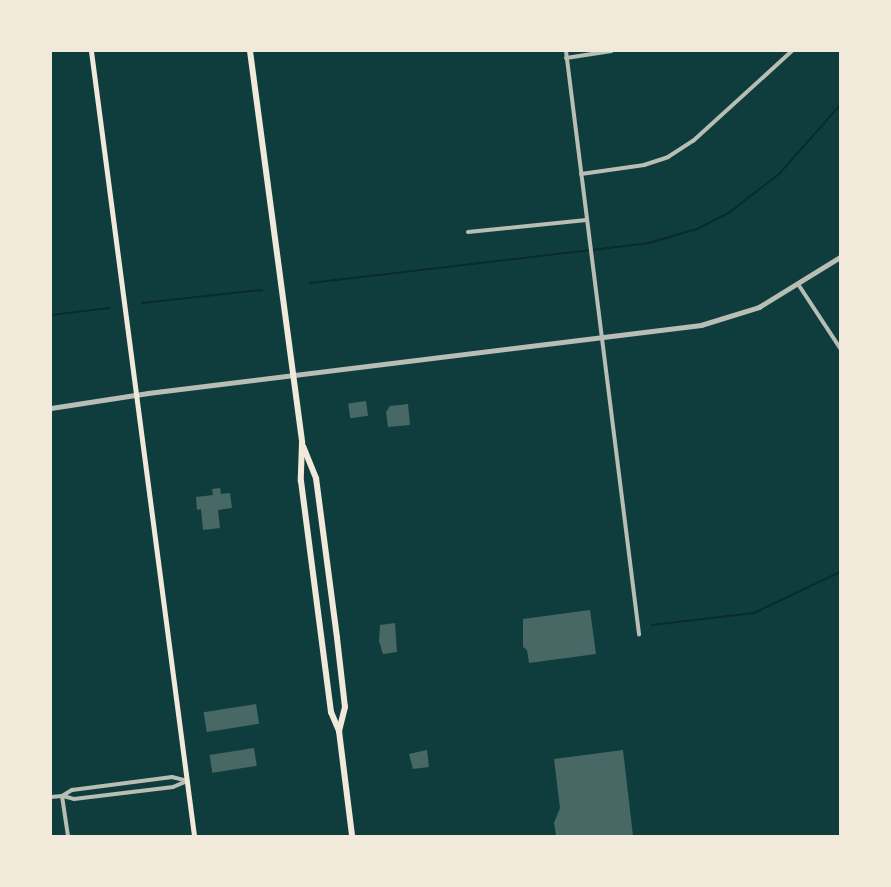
<!DOCTYPE html>
<style>
body{margin:0}
#map{position:relative;width:891px;height:887px;overflow:hidden;background:#0f3d3e;font-family:"Nunito Sans",sans-serif}
div>[style]{position:absolute}
.stream>*{height:2px;margin:-1px;padding:0 1px;transform-origin:1px;border-radius:1px;background:#0a2a2b}
.building>*{inset:0;background:#486865;transform-origin:0 0}
.minor>*{height:4px;margin:-2px;padding:0 2px;transform-origin:2px;border-radius:2px;background:#b8beb3}
.tertiary>*{height:4.5px;margin:-2.25px;padding:0 2.25px;transform-origin:2.25px;border-radius:2.25px;background:#b8beb3}
.secondary>*{height:5px;margin:-2.5px;padding:0 2.5px;transform-origin:2.5px;border-radius:2.5px;background:#f1e9da}
.trunk>*{height:6px;margin:-3px;padding:0 3px;transform-origin:3px;border-radius:3px;background:#f1e9da}
span{translate:-50% -50%;white-space:nowrap;text-align:center;line-height:1.15;-webkit-text-stroke:4.5px #f1e9da;paint-order:stroke}
.frame{position:absolute;inset:0;border:52px solid #f1e9da;pointer-events:none}
</style>
<div id="map">
<div class="stream">
<div style="left:310px;top:283px;width:341px;rotate:-6.7deg"></div>
<div style="left:649px;top:243px;width:50px;rotate:-16.3deg"></div>
<div style="left:697px;top:229px;width:37px;rotate:-27deg"></div>
<div style="left:730px;top:212px;width:62px;rotate:-37.8deg"></div>
<div style="left:779px;top:174px;width:92px;rotate:-48.5deg"></div>
<div style="left:142px;top:303px;width:121px;rotate:-6.2deg"></div>
<div style="left:51px;top:315px;width:59px;rotate:-6.8deg"></div>
<div style="left:652px;top:625px;width:103px;rotate:-6.7deg"></div>
<div style="left:754px;top:613px;width:95px;rotate:-25.5deg"></div>
</div>
<div class="building">
<div style="left:366px;top:401px;width:15px;height:18px;rotate:82deg"></div>
<div style="clip-path:polygon(408px 404px,410px 425px,388px 427px,386px 412px,390px 406px)"></div>
<div style="clip-path:polygon(220px 488px,221px 494px,230px 493px,232px 508px,218px 510px,220px 528px,203px 530px,201px 509px,197px 510px,196px 497px,213px 495px,212px 489px)"></div>
<div style="clip-path:polygon(590px 610px,596px 654px,529px 663px,527px 650px,523px 647px,523px 619px)"></div>
<div style="clip-path:polygon(395px 623px,397px 652px,383px 654px,379px 641px,380px 625px)"></div>
<div style="left:256px;top:704px;width:20px;height:53px;rotate:81deg"></div>
<div style="left:254px;top:748px;width:18px;height:45px;rotate:81deg"></div>
<div style="clip-path:polygon(427px 750px,429px 767px,413px 769px,409px 754px)"></div>
<div style="clip-path:polygon(623px 750px,633px 836px,556px 835px,554px 823px,560px 808px,554px 759px)"></div>
</div>
<div class="minor">
<div style="left:566px;top:51px;width:588px;rotate:82.86deg"></div>
<div style="left:566px;top:58px;width:46px;rotate:-8.8deg"></div>
<div style="left:581px;top:174px;width:64px;rotate:-8.1deg"></div>
<div style="left:644px;top:165px;width:25px;rotate:-18deg"></div>
<div style="left:668px;top:157px;width:30px;rotate:-33deg"></div>
<div style="left:693px;top:141px;width:134px;rotate:-42.3deg"></div>
<div style="left:468px;top:232px;width:119px;rotate:-5.8deg"></div>
<div style="left:798px;top:284px;width:77px;rotate:56.7deg"></div>
<div style="left:62px;top:796px;width:40px;rotate:81.5deg"></div>
<div style="left:63px;top:796px;width:11px;rotate:15deg"></div>
<div style="left:74px;top:799px;width:100px;rotate:-6.9deg"></div>
<div style="left:173px;top:787px;width:13px;rotate:-23deg"></div>
<div style="left:51px;top:797px;width:11px;rotate:-5deg"></div>
<div style="left:62px;top:796px;width:12px;rotate:-31deg"></div>
<div style="left:72px;top:790px;width:101px;rotate:-7.4deg"></div>
<div style="left:172px;top:777px;width:16px;rotate:14deg"></div>
</div>
<div class="tertiary">
<div style="left:51px;top:408px;width:98px;rotate:-8.8deg"></div>
<div style="left:148px;top:393px;width:557px;rotate:-7.01deg"></div>
<div style="left:701px;top:325px;width:61px;rotate:-17.2deg"></div>
<div style="left:759px;top:307px;width:95px;rotate:-31.7deg"></div>
</div>
<div class="secondary">
<div style="left:91px;top:51px;width:792px;rotate:82.52deg"></div>
</div>
<div class="trunk">
<div style="left:250px;top:51px;width:395px;rotate:82.4deg"></div>
<div style="left:302px;top:443px;width:38px;rotate:92deg"></div>
<div style="left:301px;top:481px;width:233px;rotate:82.6deg"></div>
<div style="left:331px;top:712px;width:21px;rotate:67deg"></div>
<div style="left:339px;top:731px;width:106px;rotate:82.9deg"></div>
<div style="left:303px;top:446px;width:35px;rotate:68deg"></div>
<div style="left:316px;top:478px;width:161px;rotate:82.5deg"></div>
<div style="left:337px;top:638px;width:69px;rotate:83.4deg"></div>
<div style="left:345px;top:707px;width:25px;rotate:104deg"></div>
</div>
<div class="frame"></div>
</div>
